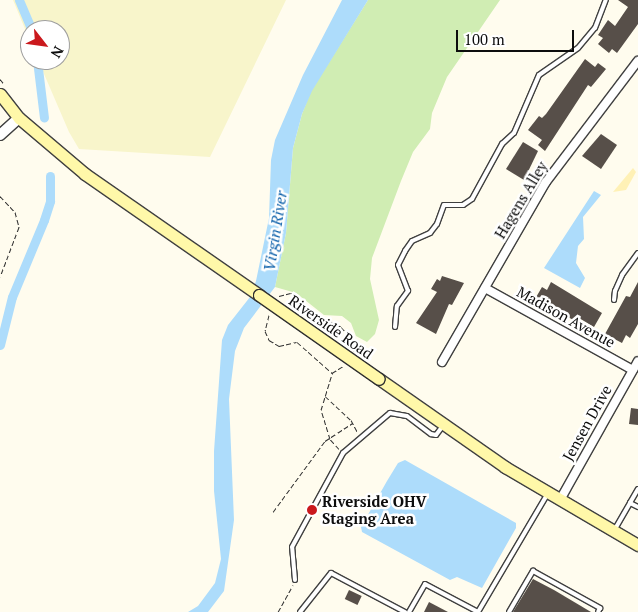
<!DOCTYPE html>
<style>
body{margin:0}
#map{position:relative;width:638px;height:612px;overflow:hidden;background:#fffcee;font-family:"PT Serif",serif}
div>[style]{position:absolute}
.farmland>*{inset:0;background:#f8f5cb}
.green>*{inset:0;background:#d0edb3}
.sand>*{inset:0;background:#fff1b6}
.water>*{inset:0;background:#addcfb}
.canal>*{height:9px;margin:-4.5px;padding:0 4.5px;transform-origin:4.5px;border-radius:4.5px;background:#addcfb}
.building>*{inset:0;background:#574f49;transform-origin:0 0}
.path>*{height:1px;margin-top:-0.5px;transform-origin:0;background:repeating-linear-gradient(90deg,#2f2f2f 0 5px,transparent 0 7.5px)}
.roads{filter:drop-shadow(1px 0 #404040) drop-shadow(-1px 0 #404040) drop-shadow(0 1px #404040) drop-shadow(0 -1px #404040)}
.service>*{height:4px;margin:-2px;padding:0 2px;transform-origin:2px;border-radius:2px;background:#fff}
.minor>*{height:8px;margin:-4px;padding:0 4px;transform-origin:4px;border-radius:4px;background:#fff}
.tertiary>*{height:10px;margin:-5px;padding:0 5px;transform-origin:5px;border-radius:5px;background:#fff}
.secondary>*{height:11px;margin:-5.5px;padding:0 5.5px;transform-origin:5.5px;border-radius:5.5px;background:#fff8a9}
.bridges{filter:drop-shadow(1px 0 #2f2f2f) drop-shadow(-1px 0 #2f2f2f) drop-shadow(0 1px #2f2f2f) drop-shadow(0 -1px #2f2f2f)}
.secondary-bridge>*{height:11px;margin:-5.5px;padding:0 5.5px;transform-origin:5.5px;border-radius:5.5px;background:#fff8a9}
.dots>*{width:14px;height:14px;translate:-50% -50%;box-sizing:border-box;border:2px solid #fff;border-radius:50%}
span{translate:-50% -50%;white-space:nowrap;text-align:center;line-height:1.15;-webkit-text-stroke:5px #fff;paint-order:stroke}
.street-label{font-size:15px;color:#0d0d0d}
.poi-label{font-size:15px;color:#0d0d0d;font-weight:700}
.left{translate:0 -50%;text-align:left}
.water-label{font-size:16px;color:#0c60aa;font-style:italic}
.north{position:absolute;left:20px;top:20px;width:50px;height:50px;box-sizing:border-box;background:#fff;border:1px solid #9e9e9e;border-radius:50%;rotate:120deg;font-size:14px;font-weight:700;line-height:20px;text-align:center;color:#0d0d0d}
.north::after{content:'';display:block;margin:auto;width:18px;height:22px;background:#ca191d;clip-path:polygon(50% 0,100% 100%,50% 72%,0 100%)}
.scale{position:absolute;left:456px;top:30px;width:118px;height:22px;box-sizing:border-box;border:2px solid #0d0d0d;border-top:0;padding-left:6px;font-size:15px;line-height:18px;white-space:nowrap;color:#0d0d0d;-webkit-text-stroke:4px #fff;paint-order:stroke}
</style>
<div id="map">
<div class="farmland">
<div style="clip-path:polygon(13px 0,286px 0,210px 157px,79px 149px,69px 132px,38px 60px,60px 60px,60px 30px,30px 30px,30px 41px)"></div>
</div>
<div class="green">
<div style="clip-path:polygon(368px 0,500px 0,447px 77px,432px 113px,430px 129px,413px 152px,401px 181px,372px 258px,370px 279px,379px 320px,375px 334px,367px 342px,356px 336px,351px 323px,342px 316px,324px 315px,296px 293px,275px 287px,286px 233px,293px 148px,302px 114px,311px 91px)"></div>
</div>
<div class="sand">
<div style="clip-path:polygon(633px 168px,636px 172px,626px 190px,613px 192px)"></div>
</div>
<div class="water">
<div style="clip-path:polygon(342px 0,368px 0,312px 91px,302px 114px,293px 148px,286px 233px,275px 287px,244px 328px,235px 351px,229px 399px,234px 520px,224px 591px,208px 612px,188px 612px,198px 606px,215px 583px,221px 559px,214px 491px,214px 451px,222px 340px,228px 325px,250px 297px,256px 281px,269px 218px,271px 160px,275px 140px,303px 75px)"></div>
<div style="clip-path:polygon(594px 191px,601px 195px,583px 217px,584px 239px,578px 246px,576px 263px,585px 278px,580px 288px,544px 268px)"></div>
<div style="clip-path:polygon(405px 460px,516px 523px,516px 528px,482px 588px,457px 577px,450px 580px,362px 532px,361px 527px,387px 481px,398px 463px)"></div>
</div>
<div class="canal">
<div style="left:19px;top:0;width:33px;rotate:67deg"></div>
<div style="left:37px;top:60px;width:58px;rotate:83.1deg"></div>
<div style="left:0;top:345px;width:49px;rotate:-76deg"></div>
<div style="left:12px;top:297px;width:83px;rotate:-67.4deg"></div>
<div style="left:44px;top:220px;width:20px;rotate:-72deg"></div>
<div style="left:50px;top:201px;width:25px;rotate:-90deg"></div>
</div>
<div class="building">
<div style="clip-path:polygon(618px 0,638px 0,638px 24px,617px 53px,612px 49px,609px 53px,598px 44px,603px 38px,598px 35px,608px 20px,615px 26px,628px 7px)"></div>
<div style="clip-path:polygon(585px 59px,595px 67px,598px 63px,606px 69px,591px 87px,588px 85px,545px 151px,538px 145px,542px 140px,528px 130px,539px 116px,542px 118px,546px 114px)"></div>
<div style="clip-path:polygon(601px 134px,617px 145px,601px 169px,582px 156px)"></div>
<div style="clip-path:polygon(523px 142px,538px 151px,524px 180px,506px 169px)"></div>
<div style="clip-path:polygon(442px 276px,464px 283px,452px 305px,449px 304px,436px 334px,416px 323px,437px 292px,431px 289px,437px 279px,440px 281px)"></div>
<div style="clip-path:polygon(551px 282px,602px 313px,594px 327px,579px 318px,577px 322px,535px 299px,542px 287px,547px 290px)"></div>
<div style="clip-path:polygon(638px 282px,638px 324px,630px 338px,626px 335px,622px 343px,605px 334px,626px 296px,630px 297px)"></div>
<div style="clip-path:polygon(631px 408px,638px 409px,638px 425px,629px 424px)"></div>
<div style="clip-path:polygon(533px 579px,554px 590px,591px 612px,513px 612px)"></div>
<div style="left:349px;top:590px;width:14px;height:10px;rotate:25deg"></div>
<div style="clip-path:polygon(429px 602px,448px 612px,424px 612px)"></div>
</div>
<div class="path">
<div style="left:0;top:79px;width:6px;rotate:51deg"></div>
<div style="left:0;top:196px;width:22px;rotate:47deg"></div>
<div style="left:15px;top:212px;width:16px;rotate:75deg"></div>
<div style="left:19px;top:227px;width:53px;rotate:110.8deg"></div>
<div style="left:279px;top:296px;width:12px;rotate:-14deg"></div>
<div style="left:291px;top:293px;width:33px;rotate:40deg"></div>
<div style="left:316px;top:314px;width:28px;rotate:27deg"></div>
<div style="left:341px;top:327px;width:19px;rotate:47deg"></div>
<div style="left:354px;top:341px;width:10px;rotate:90deg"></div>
<div style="left:269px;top:315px;width:16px;rotate:104deg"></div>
<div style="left:265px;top:331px;width:10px;rotate:66deg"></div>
<div style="left:269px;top:340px;width:12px;rotate:31deg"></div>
<div style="left:279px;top:346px;width:18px;rotate:-13deg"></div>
<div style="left:297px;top:342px;width:47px;rotate:41.5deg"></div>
<div style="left:325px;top:396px;width:35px;rotate:43deg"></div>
<div style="left:351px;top:420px;width:15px;rotate:62deg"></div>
<div style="left:339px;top:449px;width:13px;rotate:-132deg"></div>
<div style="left:330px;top:439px;width:30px;rotate:-107deg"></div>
<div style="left:321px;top:410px;width:39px;rotate:-73deg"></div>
<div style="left:332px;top:373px;width:13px;rotate:-32deg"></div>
<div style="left:273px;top:512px;width:88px;rotate:-53.8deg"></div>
<div style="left:325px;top:441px;width:33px;rotate:-33deg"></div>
<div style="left:278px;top:612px;width:31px;rotate:-61deg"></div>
</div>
<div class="roads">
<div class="service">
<div style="left:614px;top:300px;width:9px;rotate:-84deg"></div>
<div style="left:615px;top:291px;width:17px;rotate:-66deg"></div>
<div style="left:622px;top:275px;width:27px;rotate:-54deg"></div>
<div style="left:395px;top:327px;width:21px;rotate:-85deg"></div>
<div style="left:397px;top:306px;width:19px;rotate:-54deg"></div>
<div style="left:408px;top:291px;width:28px;rotate:-111deg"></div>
<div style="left:398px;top:265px;width:16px;rotate:-63deg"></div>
<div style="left:405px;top:251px;width:12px;rotate:-55deg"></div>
<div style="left:412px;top:241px;width:20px;rotate:-24deg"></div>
<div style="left:430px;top:233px;width:11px;rotate:-52deg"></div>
<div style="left:437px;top:224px;width:20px;rotate:-70deg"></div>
<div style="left:444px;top:205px;width:19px"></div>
<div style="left:463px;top:205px;width:11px;rotate:-34deg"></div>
<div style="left:472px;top:199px;width:63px;rotate:-61.4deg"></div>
<div style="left:502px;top:144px;width:16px;rotate:-43deg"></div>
<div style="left:514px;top:133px;width:63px;rotate:-66.7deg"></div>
<div style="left:539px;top:75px;width:47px;rotate:-34.7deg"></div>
<div style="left:578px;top:48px;width:26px;rotate:-50deg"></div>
<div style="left:595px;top:28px;width:30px;rotate:-69deg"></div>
<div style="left:638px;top:489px;width:16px;rotate:120deg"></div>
<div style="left:630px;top:503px;width:9px;rotate:27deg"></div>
<div style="left:615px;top:529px;width:30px;rotate:-60deg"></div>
<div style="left:295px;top:580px;width:33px;rotate:-95deg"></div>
<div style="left:292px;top:547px;width:107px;rotate:-61.5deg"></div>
<div style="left:343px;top:453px;width:62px;rotate:-40.4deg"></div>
<div style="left:390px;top:413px;width:17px;rotate:10deg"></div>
<div style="left:407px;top:416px;width:30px;rotate:37deg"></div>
<div style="left:431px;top:434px;width:5px;rotate:11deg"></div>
<div style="left:436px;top:435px;width:10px;rotate:-53deg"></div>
<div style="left:300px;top:612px;width:50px;rotate:-51.5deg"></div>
<div style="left:331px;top:573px;width:84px;rotate:27.8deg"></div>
<div style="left:409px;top:612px;width:32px;rotate:-60deg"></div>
<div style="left:425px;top:584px;width:60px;rotate:27.8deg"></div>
<div style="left:478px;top:612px;width:136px;rotate:-59.5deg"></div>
<div style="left:509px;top:612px;width:48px;rotate:-59.7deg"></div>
<div style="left:533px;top:571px;width:77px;rotate:28.9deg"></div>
<div style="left:600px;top:608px;width:4px;rotate:117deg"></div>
</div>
<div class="minor">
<div style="left:485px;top:288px;width:169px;rotate:29deg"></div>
<div style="left:442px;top:362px;width:208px;rotate:-60deg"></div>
<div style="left:546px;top:182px;width:152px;rotate:-52.8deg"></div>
<div style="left:560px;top:500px;width:159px;rotate:-60.7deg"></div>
</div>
<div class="tertiary">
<div style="left:0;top:135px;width:25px;rotate:-42deg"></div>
</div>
<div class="secondary">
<div style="left:0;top:94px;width:31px;rotate:52deg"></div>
<div style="left:19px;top:118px;width:87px;rotate:40.3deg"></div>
<div style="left:85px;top:174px;width:212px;rotate:34.8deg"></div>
<div style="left:379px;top:379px;width:154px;rotate:34.9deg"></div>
<div style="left:505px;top:467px;width:154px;rotate:30.4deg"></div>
</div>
</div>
<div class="bridges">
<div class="secondary-bridge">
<div style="left:259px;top:295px;width:146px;rotate:35deg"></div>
</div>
</div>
<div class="dots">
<div style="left:312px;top:510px;background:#ca191d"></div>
</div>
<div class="street-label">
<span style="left:521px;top:200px;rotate:-59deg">Hagens Alley</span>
<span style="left:566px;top:317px;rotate:29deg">Madison Avenue</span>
<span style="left:331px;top:327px;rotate:35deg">Riverside Road</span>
<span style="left:587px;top:423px;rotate:-61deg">Jensen Drive</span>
</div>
<div class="poi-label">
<span class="left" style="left:322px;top:510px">Riverside OHV<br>Staging Area</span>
</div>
<div class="water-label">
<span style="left:275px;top:231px;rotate:-81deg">Virgin River</span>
</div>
<div class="north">N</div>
<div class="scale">100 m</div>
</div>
